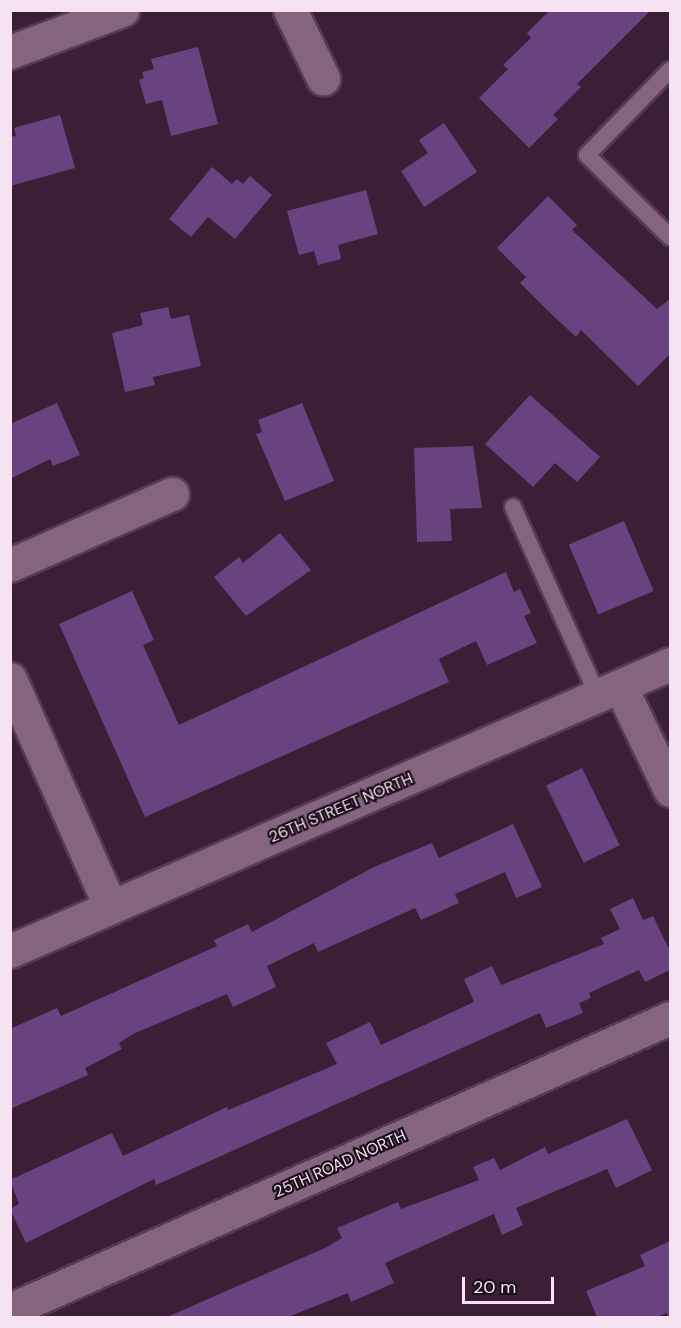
<!DOCTYPE html>
<style>
body{margin:0}
#map{position:relative;width:681px;height:1328px;overflow:hidden;background:#3b1f37;font-family:"DM Sans",sans-serif}
div>[style]{position:absolute}
.building>*{inset:0;background:#68437f;transform-origin:0 0}
.roads{filter:drop-shadow(2px 0 #543d51) drop-shadow(-2px 0 #543d51) drop-shadow(0 2px #543d51) drop-shadow(0 -2px #543d51)}
.lane>*{height:16px;margin:-8px;padding:0 8px;transform-origin:8px;border-radius:8px;background:#84647f}
.street>*{height:33px;margin:-16.5px;padding:0 16.5px;transform-origin:16.5px;border-radius:16.5px;background:#84647f}
.secondary>*{height:33px;margin:-16.5px;padding:0 16.5px;transform-origin:16.5px;border-radius:16.5px;background:#84647f}
span{translate:-50% -50%;white-space:nowrap;text-align:center;line-height:1.15;-webkit-text-stroke:4.5px #1b0e19;paint-order:stroke}
.street-label{font-size:16px;color:#f6e3f2}
.frame{position:absolute;inset:0;border:12px solid #f6e3f2;pointer-events:none}
.scale{position:absolute;left:462px;top:1277px;width:92px;height:27px;box-sizing:border-box;border:3px solid #f6e3f2;border-top:0;padding-left:8px;font-size:18px;line-height:21px;white-space:nowrap;color:#f6e3f2;-webkit-text-stroke:4px #1b0e19;paint-order:stroke}
</style>
<div id="map">
<div class="building">
<div style="clip-path:polygon(550px 10px,651px 10px,577px 84px,581px 87px,553px 115px,558px 119px,529px 148px,479px 98px,508px 69px,503px 65px,531px 38px,527px 33px)"></div>
<div style="clip-path:polygon(198px 47px,218px 124px,171px 136px,162px 100px,146px 104px,139px 80px,144px 78px,142px 72px,154px 69px,151px 59px)"></div>
<div style="clip-path:polygon(60px 115px,75px 168px,10px 186px,10px 137px,16px 136px,14px 128px)"></div>
<div style="clip-path:polygon(444px 123px,477px 172px,424px 207px,401px 171px,428px 153px,419px 140px)"></div>
<div style="clip-path:polygon(212px 167px,232px 184px,237px 179px,243px 184px,250px 176px,272px 195px,235px 239px,208px 217px,191px 237px,169px 219px)"></div>
<div style="clip-path:polygon(366px 190px,378px 234px,338px 245px,341px 259px,318px 265px,314px 251px,299px 255px,287px 211px)"></div>
<div style="clip-path:polygon(548px 196px,577px 225px,572px 230px,657px 309px,670px 299px,670px 354px,638px 386px,581px 330px,576px 337px,546px 309px,520px 283px,526px 277px,497px 248px)"></div>
<div style="clip-path:polygon(168px 307px,171px 319px,189px 315px,201px 366px,153px 377px,155px 385px,125px 392px,112px 333px,143px 325px,140px 313px)"></div>
<div style="clip-path:polygon(530px 395px,600px 457px,577px 482px,555px 463px,533px 487px,485px 444px)"></div>
<div style="clip-path:polygon(57px 403px,80px 455px,53px 466px,50px 459px,10px 479px,10px 424px)"></div>
<div style="clip-path:polygon(302px 403px,334px 481px,285px 501px,256px 434px,262px 432px,258px 420px)"></div>
<div style="clip-path:polygon(473px 446px,482px 508px,450px 509px,452px 541px,417px 542px,414px 448px)"></div>
<div style="left:624px;top:521px;width:76px;height:60px;rotate:67deg"></div>
<div style="clip-path:polygon(280px 533px,311px 570px,246px 616px,214px 577px,239px 557px,243px 563px)"></div>
<div style="clip-path:polygon(506px 572px,514px 592px,520px 589px,531px 613px,524px 616px,537px 643px,487px 665px,476px 641px,439px 659px,449px 682px,145px 817px,59px 624px,132px 591px,154px 640px,143px 645px,179px 725px)"></div>
<div style="left:582px;top:768px;width:86px;height:40px;rotate:64deg"></div>
<div style="clip-path:polygon(513px 824px,542px 887px,516px 898px,505px 872px,455px 894px,459px 903px,421px 920px,415px 908px,318px 952px,314px 943px,267px 966px,276px 987px,233px 1007px,227px 994px,133px 1034px,119px 1043px,122px 1049px,85px 1068px,88px 1075px,10px 1109px,10px 1029px,57px 1008px,61px 1016px,217px 946px,214px 940px,248px 924px,252px 932px,376px 866px,432px 843px,439px 858px)"></div>
<div style="clip-path:polygon(633px 898px,643px 920px,653px 916px,670px 951px,670px 970px,645px 982px,639px 970px,589px 993px,591px 998px,579px 1003px,583px 1013px,546px 1028px,540px 1013px,156px 1185px,154px 1179px,26px 1243px,10px 1209px,19px 1204px,10px 1180px,112px 1133px,123px 1156px,227px 1107px,228px 1110px,337px 1064px,326px 1043px,370px 1022px,381px 1045px,474px 1002px,464px 979px,492px 966px,501px 985px,604px 944px,601px 938px,620px 929px,610px 909px)"></div>
<div style="clip-path:polygon(627px 1119px,652px 1170px,616px 1188px,607px 1169px,516px 1208px,523px 1225px,502px 1235px,494px 1214px,478px 1221px,385px 1263px,394px 1283px,351px 1302px,348px 1293px,288px 1317px,167px 1317px,327px 1247px,342px 1238px,337px 1228px,398px 1202px,401px 1209px,479px 1180px,473px 1167px,494px 1158px,500px 1170px,545px 1147px,548px 1154px)"></div>
<div style="clip-path:polygon(670px 1241px,670px 1317px,666px 1313px,657px 1317px,597px 1317px,586px 1291px,645px 1266px,640px 1255px)"></div>
</div>
<div class="roads">
<div class="lane">
<div style="left:670px;top:70px;width:119px;rotate:134.3deg"></div>
<div style="left:587px;top:155px;width:117px;rotate:44.7deg"></div>
<div style="left:513px;top:507px;width:209px;rotate:65.8deg"></div>
</div>
<div class="street">
<div style="left:290px;top:10px;width:76px;rotate:64.1deg"></div>
<div style="left:10px;top:565px;width:177px;rotate:-23.7deg"></div>
<div style="left:10px;top:679px;width:248px;rotate:66.2deg"></div>
<div style="left:621px;top:688px;width:113px;rotate:64.3deg"></div>
<div style="left:10px;top:951px;width:720px;rotate:-23.5deg"></div>
<div style="left:10px;top:1310px;width:722px;rotate:-23.87deg"></div>
</div>
<div class="secondary">
<div style="left:10px;top:52px;width:120px;rotate:-20.6deg"></div>
</div>
</div>
<div class="street-label">
<span style="left:341px;top:808px;rotate:-23deg">26TH STREET NORTH</span>
<span style="left:340px;top:1164px;rotate:-24deg">25TH ROAD NORTH</span>
</div>
<div class="frame"></div>
<div class="scale">20 m</div>
</div>
